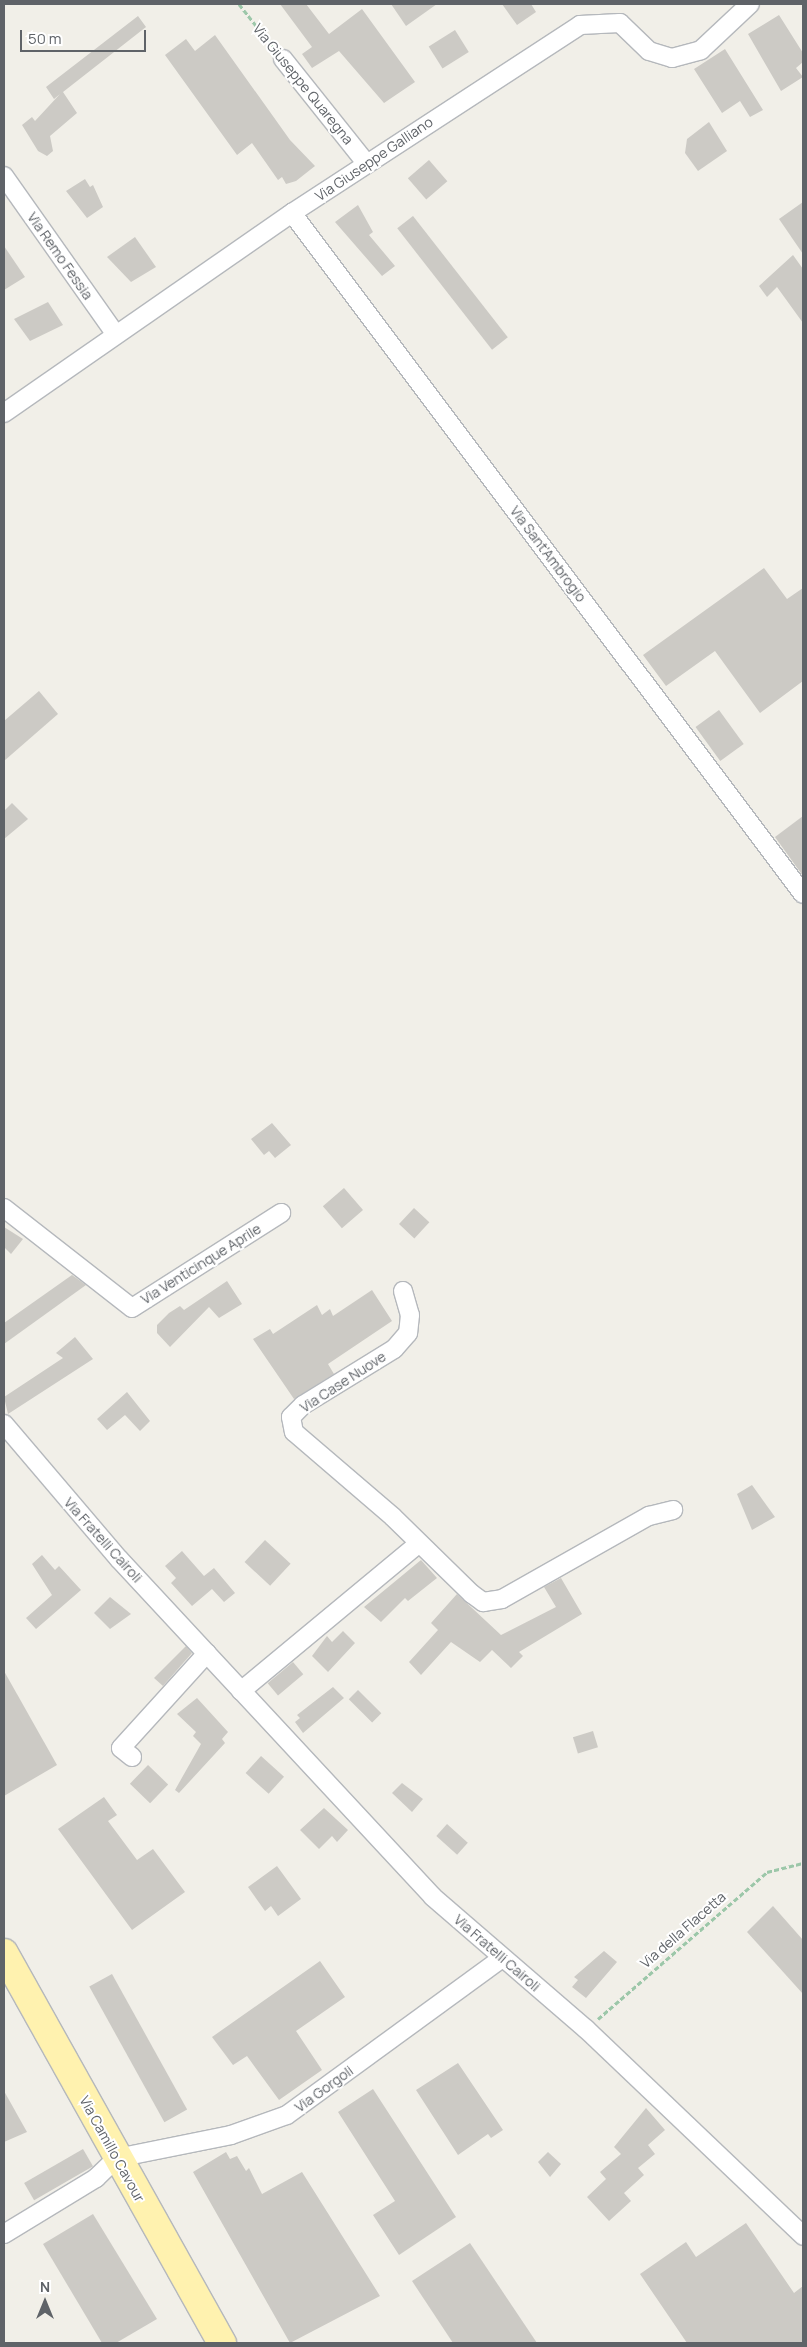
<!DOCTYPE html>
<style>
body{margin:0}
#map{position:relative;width:807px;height:2347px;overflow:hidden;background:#f1efe8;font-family:Manrope,sans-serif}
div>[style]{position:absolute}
.building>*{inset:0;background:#cccac5;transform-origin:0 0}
.path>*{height:3px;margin-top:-1.5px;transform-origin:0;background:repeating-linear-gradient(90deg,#9cc7a9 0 5px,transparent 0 7.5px)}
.roads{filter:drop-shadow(1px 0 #b5b8bc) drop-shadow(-1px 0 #b5b8bc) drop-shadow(0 1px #b5b8bc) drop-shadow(0 -1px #b5b8bc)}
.minor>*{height:18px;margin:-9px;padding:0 9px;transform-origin:9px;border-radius:9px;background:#fff}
.primary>*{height:28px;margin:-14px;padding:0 14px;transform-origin:14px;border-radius:14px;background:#fff2af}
span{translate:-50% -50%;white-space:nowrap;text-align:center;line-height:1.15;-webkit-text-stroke:4px #fff;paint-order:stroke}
.street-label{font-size:14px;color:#5f6368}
.frame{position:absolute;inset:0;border:5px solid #5f6368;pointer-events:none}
.north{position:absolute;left:20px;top:2277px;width:50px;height:50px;-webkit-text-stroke:4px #fff;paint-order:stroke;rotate:0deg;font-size:14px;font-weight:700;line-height:20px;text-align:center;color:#5f6368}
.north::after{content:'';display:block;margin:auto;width:18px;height:22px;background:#5f6368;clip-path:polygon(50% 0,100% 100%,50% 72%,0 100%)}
.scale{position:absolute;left:20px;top:30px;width:126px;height:22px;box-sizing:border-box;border:2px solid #5f6368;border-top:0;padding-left:6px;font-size:15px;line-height:18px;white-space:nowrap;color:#5f6368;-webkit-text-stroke:4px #fff;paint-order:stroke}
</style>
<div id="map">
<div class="building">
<div style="clip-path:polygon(280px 4px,306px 4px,329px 34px,362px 9px,415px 82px,384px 103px,339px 51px,312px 68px,302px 54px,312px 47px)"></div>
<div style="clip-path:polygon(391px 4px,437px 4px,406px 26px)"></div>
<div style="clip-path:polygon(502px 4px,531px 4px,536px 12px,517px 25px)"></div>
<div style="clip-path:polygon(779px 15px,803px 53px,803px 62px,796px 68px,803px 77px,781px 91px,748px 34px)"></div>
<div style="clip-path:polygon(138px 16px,146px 27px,63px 92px,77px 113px,50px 136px,53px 151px,47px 156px,38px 151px,22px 125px,32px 117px,35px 121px,60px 94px,54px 99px,46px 87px)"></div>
<div style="left:455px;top:30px;width:26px;height:31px;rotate:58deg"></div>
<div style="clip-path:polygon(215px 35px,290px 140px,315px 166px,296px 181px,286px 184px,282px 177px,278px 180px,252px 143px,237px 155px,165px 55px,186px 39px,195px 51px)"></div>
<div style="clip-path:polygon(725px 49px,763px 110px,750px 117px,740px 101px,722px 113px,694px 69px)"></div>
<div style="clip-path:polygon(709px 122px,727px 151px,698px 171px,685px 153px,687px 139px)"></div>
<div style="left:429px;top:160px;width:28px;height:28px;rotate:49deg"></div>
<div style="clip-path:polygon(85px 179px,90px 187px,93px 185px,103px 207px,87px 218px,66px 191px)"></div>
<div style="clip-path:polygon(803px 202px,803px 254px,779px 219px)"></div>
<div style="clip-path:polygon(358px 205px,373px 232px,369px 235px,395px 266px,382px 276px,335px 222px)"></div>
<div style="left:413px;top:216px;width:154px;height:20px;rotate:52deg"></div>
<div style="clip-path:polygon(135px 237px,156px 267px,131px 282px,107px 257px)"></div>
<div style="clip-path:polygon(4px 246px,25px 277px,4px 290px)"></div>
<div style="clip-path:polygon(793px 255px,803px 269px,803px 323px,777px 287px,767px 297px,759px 286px)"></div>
<div style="clip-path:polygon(48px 302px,63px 325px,30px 341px,14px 319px)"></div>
<div style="clip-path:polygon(764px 568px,787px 599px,803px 588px,803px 681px,760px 713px,715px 651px,666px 686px,643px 655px)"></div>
<div style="clip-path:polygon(39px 691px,58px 714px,4px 761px,4px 721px)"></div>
<div style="left:719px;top:710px;width:42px;height:29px;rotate:54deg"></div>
<div style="clip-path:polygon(12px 803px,28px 819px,4px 839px,4px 811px)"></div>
<div style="clip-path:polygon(803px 816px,803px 876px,775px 837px)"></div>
<div style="clip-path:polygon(272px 1123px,291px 1145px,275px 1158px,269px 1151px,264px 1155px,251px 1139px)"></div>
<div style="left:344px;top:1188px;width:29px;height:28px;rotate:49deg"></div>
<div style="left:414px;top:1208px;width:21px;height:22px;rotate:43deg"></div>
<div style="clip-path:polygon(4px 1227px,23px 1239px,11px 1254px,4px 1247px)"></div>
<div style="clip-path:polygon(72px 1275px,86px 1285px,4px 1344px,4px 1323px)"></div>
<div style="clip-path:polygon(227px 1281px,242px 1304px,219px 1318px,209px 1307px,170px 1347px,157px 1333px,157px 1325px,169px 1313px,180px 1306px,184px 1310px)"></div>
<div style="clip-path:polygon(372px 1290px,392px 1321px,328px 1364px,334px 1374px,294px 1399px,253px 1339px,270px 1329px,273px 1334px,317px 1305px,322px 1315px,330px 1309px,333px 1316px)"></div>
<div style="clip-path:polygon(75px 1337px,93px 1359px,8px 1414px,4px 1397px,63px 1358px,56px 1353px)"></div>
<div style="clip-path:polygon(127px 1392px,150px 1421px,140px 1431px,125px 1415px,107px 1430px,97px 1419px)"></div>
<div style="clip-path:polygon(752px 1485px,775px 1517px,752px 1530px,737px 1494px)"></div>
<div style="left:265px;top:1540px;width:35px;height:30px;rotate:43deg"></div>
<div style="clip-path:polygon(182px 1551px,204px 1576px,214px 1568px,235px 1593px,224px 1602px,212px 1589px,192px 1606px,171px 1583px,176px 1578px,165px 1566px)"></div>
<div style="clip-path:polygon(42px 1555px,55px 1570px,59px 1566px,81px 1590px,36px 1629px,26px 1618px,52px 1595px,32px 1564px)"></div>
<div style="clip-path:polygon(421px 1560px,437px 1578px,408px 1601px,405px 1598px,381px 1622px,364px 1607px)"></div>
<div style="clip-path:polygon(561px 1578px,582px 1614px,519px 1652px,523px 1656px,511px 1668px,492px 1650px,480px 1662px,451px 1642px,421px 1675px,409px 1662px,438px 1630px,431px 1623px,457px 1594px,501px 1635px,556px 1607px,544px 1587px)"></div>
<div style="clip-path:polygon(110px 1597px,131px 1614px,110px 1629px,94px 1613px)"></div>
<div style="clip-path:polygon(343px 1631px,355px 1643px,328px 1672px,312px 1656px,327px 1636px,332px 1642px)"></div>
<div style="clip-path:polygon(186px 1646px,192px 1653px,163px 1686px,154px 1678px)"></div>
<div style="left:293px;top:1662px;width:16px;height:33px;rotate:50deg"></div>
<div style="clip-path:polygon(4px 1671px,57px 1765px,4px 1796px)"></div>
<div style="clip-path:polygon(333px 1687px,344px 1698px,303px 1733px,295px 1722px,300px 1718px,297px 1715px)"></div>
<div style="left:358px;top:1690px;width:33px;height:13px;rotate:45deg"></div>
<div style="clip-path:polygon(197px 1698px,228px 1732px,222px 1739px,225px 1743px,179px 1793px,175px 1790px,201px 1744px,193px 1736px,196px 1732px,177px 1714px)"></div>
<div style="left:593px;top:1731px;width:17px;height:21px;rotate:73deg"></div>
<div style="left:261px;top:1756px;width:31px;height:23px;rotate:42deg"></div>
<div style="left:148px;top:1765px;width:28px;height:26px;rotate:44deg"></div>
<div style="clip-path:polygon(402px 1783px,423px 1799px,412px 1812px,392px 1793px)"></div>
<div style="clip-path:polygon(104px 1797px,117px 1815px,108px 1821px,137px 1860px,153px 1849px,185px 1892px,132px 1930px,58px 1829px)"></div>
<div style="clip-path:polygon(324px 1808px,348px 1830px,337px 1842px,332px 1836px,319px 1849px,300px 1830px)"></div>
<div style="left:447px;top:1824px;width:28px;height:16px;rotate:42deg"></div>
<div style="clip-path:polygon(277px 1866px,301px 1899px,278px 1916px,271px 1906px,265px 1911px,248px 1887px)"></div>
<div style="clip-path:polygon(773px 1906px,803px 1940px,803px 1994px,747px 1932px)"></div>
<div style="clip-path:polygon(604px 1951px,617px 1962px,586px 1998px,572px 1987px,578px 1980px,574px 1977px)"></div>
<div style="clip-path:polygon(320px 1961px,345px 1997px,296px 2031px,322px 2070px,279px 2100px,247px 2056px,233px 2065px,212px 2037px)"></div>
<div style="left:112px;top:1974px;width:155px;height:26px;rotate:61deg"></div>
<div style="clip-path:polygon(458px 2063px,503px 2130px,491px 2138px,488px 2134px,458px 2155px,416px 2090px)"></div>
<div style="clip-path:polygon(373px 2089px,456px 2217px,399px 2255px,373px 2215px,395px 2201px,338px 2112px)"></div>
<div style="clip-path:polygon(4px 2091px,27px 2132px,4px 2142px)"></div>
<div style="clip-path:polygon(646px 2108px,665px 2130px,648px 2145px,655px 2154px,638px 2168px,644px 2175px,624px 2193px,631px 2201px,609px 2221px,587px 2197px,606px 2179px,600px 2172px,621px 2154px,614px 2147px)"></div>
<div style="left:83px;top:2149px;width:20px;height:68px;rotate:60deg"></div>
<div style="clip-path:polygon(226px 2152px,230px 2159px,237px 2156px,246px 2171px,249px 2168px,262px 2194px,302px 2172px,380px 2296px,290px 2343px,193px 2172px)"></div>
<div style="clip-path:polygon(548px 2152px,561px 2164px,550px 2177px,538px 2162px)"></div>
<div style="clip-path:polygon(93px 2214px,157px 2319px,116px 2343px,102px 2343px,43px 2244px)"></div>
<div style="clip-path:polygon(746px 2223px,794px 2293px,803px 2286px,803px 2343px,687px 2343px,640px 2274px,686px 2242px,696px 2257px)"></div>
<div style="clip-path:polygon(470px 2243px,537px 2343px,453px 2343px,412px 2281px)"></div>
</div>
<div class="path">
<div style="left:239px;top:4px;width:55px;rotate:51.7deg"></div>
<div style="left:598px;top:2019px;width:224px;rotate:-41deg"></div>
<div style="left:767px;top:1872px;width:37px;rotate:-14deg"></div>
</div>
<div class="roads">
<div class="minor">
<div style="left:283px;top:59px;width:133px;rotate:51.4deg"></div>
<div style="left:4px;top:176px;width:194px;rotate:54.8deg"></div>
<div style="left:292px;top:213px;width:851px;rotate:53.12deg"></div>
<div style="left:4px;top:413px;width:351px;rotate:-34.8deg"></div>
<div style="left:292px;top:213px;width:344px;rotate:-33.1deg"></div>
<div style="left:580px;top:25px;width:40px;rotate:-2.9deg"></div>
<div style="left:620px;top:23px;width:40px;rotate:44deg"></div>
<div style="left:649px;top:51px;width:24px;rotate:17deg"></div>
<div style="left:672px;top:58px;width:30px;rotate:-15deg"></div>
<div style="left:701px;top:50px;width:67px;rotate:-43.2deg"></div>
<div style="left:4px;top:1208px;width:162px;rotate:38deg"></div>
<div style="left:132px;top:1308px;width:177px;rotate:-32.5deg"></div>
<div style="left:403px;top:1291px;width:25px;rotate:74deg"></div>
<div style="left:410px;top:1315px;width:18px;rotate:96deg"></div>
<div style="left:408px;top:1333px;width:21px;rotate:131deg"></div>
<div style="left:394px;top:1349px;width:107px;rotate:148.4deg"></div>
<div style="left:303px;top:1405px;width:17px;rotate:135deg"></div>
<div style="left:291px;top:1417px;width:15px;rotate:79deg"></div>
<div style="left:294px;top:1432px;width:130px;rotate:40.6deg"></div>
<div style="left:393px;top:1517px;width:110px;rotate:44.3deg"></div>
<div style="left:472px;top:1594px;width:14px;rotate:36deg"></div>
<div style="left:483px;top:1602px;width:19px;rotate:-9deg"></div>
<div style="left:502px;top:1599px;width:169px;rotate:-29.5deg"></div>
<div style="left:649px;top:1516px;width:25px;rotate:-14deg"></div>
<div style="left:4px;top:1424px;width:177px;rotate:49.6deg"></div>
<div style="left:119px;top:1559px;width:461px;rotate:47.1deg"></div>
<div style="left:433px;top:1897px;width:202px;rotate:40.8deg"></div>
<div style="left:586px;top:2029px;width:300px;rotate:43.6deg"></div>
<div style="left:241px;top:1691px;width:230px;rotate:-39.7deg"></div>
<div style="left:132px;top:1757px;width:14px;rotate:-141deg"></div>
<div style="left:121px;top:1748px;width:128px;rotate:-47.8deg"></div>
<div style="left:4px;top:2234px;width:108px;rotate:-31.3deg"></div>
<div style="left:96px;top:2178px;width:29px;rotate:-44deg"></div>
<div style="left:117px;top:2158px;width:116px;rotate:-11.4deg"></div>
<div style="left:231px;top:2135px;width:59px;rotate:-19.7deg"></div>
<div style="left:287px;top:2115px;width:265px;rotate:-36.1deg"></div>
</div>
<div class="primary">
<div style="left:4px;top:1953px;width:447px;rotate:60.8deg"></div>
</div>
</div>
<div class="street-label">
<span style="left:303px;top:84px;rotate:51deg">Via Giuseppe Quaregna</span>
<span style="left:374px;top:159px;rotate:-34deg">Via Giuseppe Galliano</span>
<span style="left:60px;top:256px;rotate:55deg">Via Remo Fessia</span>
<span style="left:548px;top:554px;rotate:53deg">Via Sant'Ambrogio</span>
<span style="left:201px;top:1264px;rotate:-32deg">Via Venticinque Aprile</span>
<span style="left:343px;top:1382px;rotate:-33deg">Via Case Nuove</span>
<span style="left:103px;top:1540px;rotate:48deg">Via Fratelli Cairoli</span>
<span style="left:683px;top:1930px;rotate:-41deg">Via della Flacetta</span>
<span style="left:497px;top:1953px;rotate:41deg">Via Fratelli Cairoli</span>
<span style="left:324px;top:2089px;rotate:-36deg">Via Gorgoli</span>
<span style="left:112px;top:2149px;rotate:61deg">Via Camillo Cavour</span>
</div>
<div class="frame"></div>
<div class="north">N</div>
<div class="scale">50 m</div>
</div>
